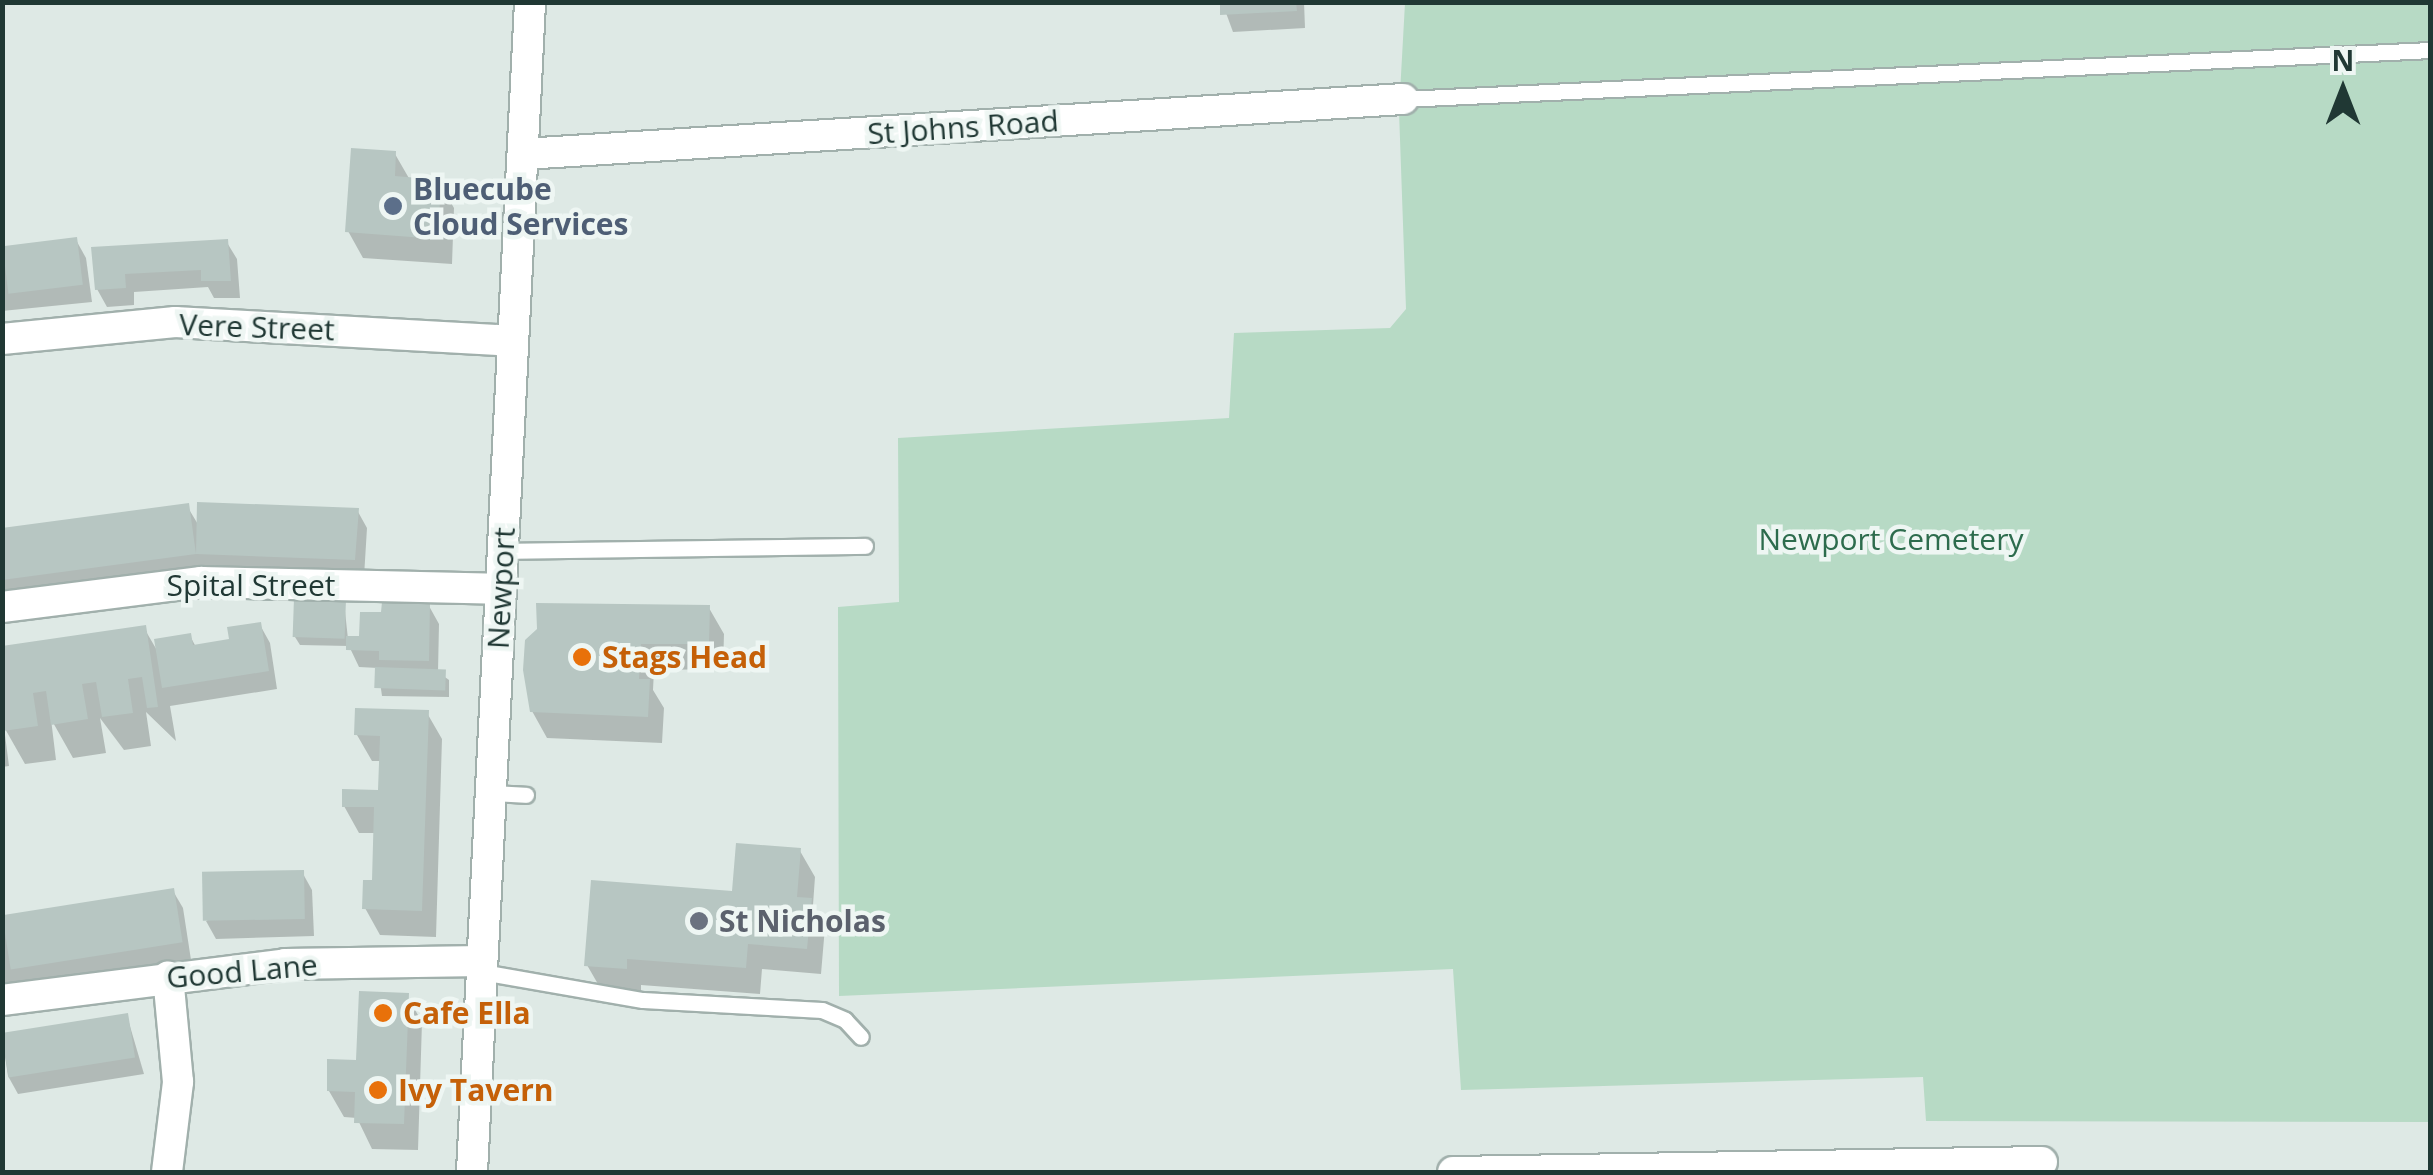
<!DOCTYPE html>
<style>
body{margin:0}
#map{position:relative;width:2433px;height:1175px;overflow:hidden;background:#dee9e5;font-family:"Open Sans",sans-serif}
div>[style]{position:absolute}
.green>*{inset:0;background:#b7dac5}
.shadow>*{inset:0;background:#0003}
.building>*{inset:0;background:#b7c6c2;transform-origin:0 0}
.roads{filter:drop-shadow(2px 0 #a1b0ac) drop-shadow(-2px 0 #a1b0ac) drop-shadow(0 2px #a1b0ac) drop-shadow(0 -2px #a1b0ac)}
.service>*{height:15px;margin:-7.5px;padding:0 7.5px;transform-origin:7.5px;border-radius:7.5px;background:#fff}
.minor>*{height:30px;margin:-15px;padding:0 15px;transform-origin:15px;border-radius:15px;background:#fff}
.tertiary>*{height:30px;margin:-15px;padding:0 15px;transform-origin:15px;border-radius:15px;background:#fff}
.dots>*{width:28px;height:28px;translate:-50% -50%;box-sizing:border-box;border:5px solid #eef6f3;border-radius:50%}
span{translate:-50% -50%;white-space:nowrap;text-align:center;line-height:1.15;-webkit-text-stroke:9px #eef6f3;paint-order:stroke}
.street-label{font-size:30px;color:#203834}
.service-label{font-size:30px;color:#4e5e75;font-weight:700}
.left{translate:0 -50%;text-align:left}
.park-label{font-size:30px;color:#2d6c4d}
.food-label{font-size:30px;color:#c56008;font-weight:700}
.worship-label{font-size:30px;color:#5b616d;font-weight:700}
.frame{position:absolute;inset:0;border:5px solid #203834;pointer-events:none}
.north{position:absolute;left:2293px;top:40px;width:100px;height:100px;-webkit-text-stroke:8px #eef6f3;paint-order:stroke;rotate:0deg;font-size:28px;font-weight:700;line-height:40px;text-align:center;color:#203834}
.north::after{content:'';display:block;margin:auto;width:35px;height:45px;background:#203834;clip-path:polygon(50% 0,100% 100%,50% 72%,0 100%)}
</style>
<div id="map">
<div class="green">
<div style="clip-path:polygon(1405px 3px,2430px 3px,2430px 1122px,1926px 1121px,1923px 1077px,1461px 1090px,1453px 969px,839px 996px,838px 607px,899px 602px,898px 438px,1229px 418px,1234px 333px,1390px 328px,1406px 309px,1399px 111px)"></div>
</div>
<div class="shadow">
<div style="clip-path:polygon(1222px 2px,1304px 2px,1305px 28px,1233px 32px)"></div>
<div style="clip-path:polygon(395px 154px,410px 180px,439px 182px,454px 208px,452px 264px,363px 258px,348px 231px)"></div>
<div style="clip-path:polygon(76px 240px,86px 258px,92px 302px,2px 311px,2px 247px)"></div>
<div style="clip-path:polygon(226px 241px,237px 259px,240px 298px,214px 298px,208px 287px,134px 292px,134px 305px,107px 307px,97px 289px,94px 250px)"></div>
<div style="clip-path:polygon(187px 506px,199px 526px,357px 510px,367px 528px,364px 577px,2px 599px,2px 531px)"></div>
<div style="clip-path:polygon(344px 602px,348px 639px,362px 639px,384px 615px,429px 606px,439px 624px,438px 672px,449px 680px,449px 697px,382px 696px,378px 668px,359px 667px,349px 646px,300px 645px,295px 637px)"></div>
<div style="clip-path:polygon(709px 608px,724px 634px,723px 669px,654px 670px,653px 690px,664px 708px,662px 743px,547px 738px,532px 711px,525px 670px)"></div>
<div style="clip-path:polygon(260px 625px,270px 643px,277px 689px,170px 706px,176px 741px,146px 712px,151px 746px,124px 750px,100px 718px,106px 753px,73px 758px,51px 719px,56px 760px,25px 764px,4px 727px,9px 766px,2px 767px,2px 649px,144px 628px,158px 652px,190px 636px,196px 647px,232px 641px)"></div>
<div style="clip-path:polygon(427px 713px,442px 739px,436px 937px,380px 935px,365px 908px,374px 882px,376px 833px,359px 833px,344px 806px,381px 792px,382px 761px,372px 761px,357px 735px)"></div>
<div style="clip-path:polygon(800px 851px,815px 877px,813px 905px,825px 927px,821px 974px,762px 969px,760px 994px,641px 985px,641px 995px,602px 991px,587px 965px,734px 894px)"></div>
<div style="clip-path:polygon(302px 872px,312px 890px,314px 936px,216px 939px,206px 921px)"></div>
<div style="clip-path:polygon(173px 891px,183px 908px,191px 960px,2px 992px,2px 919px)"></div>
<div style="clip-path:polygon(407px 996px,422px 1022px,418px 1150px,372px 1149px,357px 1118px,344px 1117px,329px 1091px,359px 1063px)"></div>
<div style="clip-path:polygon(127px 1016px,144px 1074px,18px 1094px,8px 1076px,2px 1036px)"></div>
</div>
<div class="building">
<div style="clip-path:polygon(1220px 2px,1296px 2px,1297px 11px,1220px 15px)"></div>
<div style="clip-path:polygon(351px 148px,396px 151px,395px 176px,441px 180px,438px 239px,345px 232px)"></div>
<div style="left:77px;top:237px;width:48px;height:75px;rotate:83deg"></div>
<div style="clip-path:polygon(228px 239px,231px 281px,201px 281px,201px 270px,125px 274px,126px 288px,95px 290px,91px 247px)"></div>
<div style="clip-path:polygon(197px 502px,359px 508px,355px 560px,196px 554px,2px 580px,2px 528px,189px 503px,196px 554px)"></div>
<div style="left:294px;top:598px;width:52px;height:39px;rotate:2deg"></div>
<div style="clip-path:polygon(382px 602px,430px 603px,429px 661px,379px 660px,379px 651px,346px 650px,346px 636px,359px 636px,360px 612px,381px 612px)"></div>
<div style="clip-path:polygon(536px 603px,710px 605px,709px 644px,641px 644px,639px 679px,650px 679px,648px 717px,530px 712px,523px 670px,525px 640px,537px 629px)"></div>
<div style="clip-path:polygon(261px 622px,269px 671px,162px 688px,154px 639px,191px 633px,193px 645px,229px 639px,227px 627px)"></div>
<div style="clip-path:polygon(146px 625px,158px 707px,147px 708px,142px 677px,128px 679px,133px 713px,102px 717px,96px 682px,82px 684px,88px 719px,51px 725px,46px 691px,33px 693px,38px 726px,3px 731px,2px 646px)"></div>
<div style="left:375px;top:667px;width:71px;height:21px;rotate:2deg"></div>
<div style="clip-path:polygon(355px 708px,429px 710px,422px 911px,362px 909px,363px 880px,372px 880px,374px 807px,342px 807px,342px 789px,378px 790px,380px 736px,354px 735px)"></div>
<div style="clip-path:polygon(736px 843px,801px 848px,797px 897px,812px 898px,807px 949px,748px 944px,746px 968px,627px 959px,627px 969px,584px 966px,591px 880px,732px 891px)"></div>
<div style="left:304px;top:870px;width:49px;height:102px;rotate:89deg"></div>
<div style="left:174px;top:888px;width:55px;height:174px;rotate:81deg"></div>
<div style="clip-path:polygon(359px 991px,409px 993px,404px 1124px,354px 1123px,355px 1092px,327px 1091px,327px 1059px,356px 1060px)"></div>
<div style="left:128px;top:1013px;width:45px;height:128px;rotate:81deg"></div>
</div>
<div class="roads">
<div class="service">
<div style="left:1403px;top:99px;width:1028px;rotate:-2.73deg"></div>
<div style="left:504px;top:551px;width:361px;rotate:-0.8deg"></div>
<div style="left:491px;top:793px;width:35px;rotate:3deg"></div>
<div style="left:482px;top:972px;width:163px;rotate:9.9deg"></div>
<div style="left:643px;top:1000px;width:179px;rotate:3.2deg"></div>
<div style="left:822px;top:1010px;width:25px;rotate:23deg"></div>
<div style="left:845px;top:1020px;width:23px;rotate:47deg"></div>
</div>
<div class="minor">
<div style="left:524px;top:154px;width:881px;rotate:-3.58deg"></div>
<div style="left:2px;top:339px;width:174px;rotate:-5.6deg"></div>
<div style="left:175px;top:322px;width:338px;rotate:3.2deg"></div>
<div style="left:2px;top:607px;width:201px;rotate:-7.2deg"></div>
<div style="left:201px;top:582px;width:300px;rotate:1.3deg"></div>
<div style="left:2px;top:1000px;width:285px;rotate:-7.2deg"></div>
<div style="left:285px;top:964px;width:197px;rotate:-0.9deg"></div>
<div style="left:167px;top:1172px;width:91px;rotate:-83deg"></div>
<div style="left:178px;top:1082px;width:106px;rotate:-95.4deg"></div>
<div style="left:1453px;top:1172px;width:589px;rotate:-0.97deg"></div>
</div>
<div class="tertiary">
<div style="left:472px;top:1172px;width:1171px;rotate:-87.16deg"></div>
</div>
</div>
<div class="dots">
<div style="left:393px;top:206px;background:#5c6f8a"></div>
<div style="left:582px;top:657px;background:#e8710a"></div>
<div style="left:699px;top:921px;background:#6b7280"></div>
<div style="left:383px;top:1013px;background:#e8710a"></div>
<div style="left:378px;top:1090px;background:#e8710a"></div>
</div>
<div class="street-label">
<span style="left:963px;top:127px;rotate:-4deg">St Johns Road</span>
<span style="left:257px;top:327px;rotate:2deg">Vere Street</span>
<span style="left:251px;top:585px">Spital Street</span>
<span style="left:501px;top:588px;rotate:-87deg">Newport</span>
<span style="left:242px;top:971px;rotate:-5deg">Good Lane</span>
</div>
<div class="service-label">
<span class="left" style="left:413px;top:206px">Bluecube<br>Cloud Services</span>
</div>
<div class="park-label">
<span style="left:1891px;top:539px">Newport Cemetery</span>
</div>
<div class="food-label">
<span class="left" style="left:602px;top:657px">Stags Head</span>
<span class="left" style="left:403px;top:1013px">Cafe Ella</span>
<span class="left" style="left:398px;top:1090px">Ivy Tavern</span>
</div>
<div class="worship-label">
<span class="left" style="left:719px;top:921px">St Nicholas</span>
</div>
<div class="frame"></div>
<div class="north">N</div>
</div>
